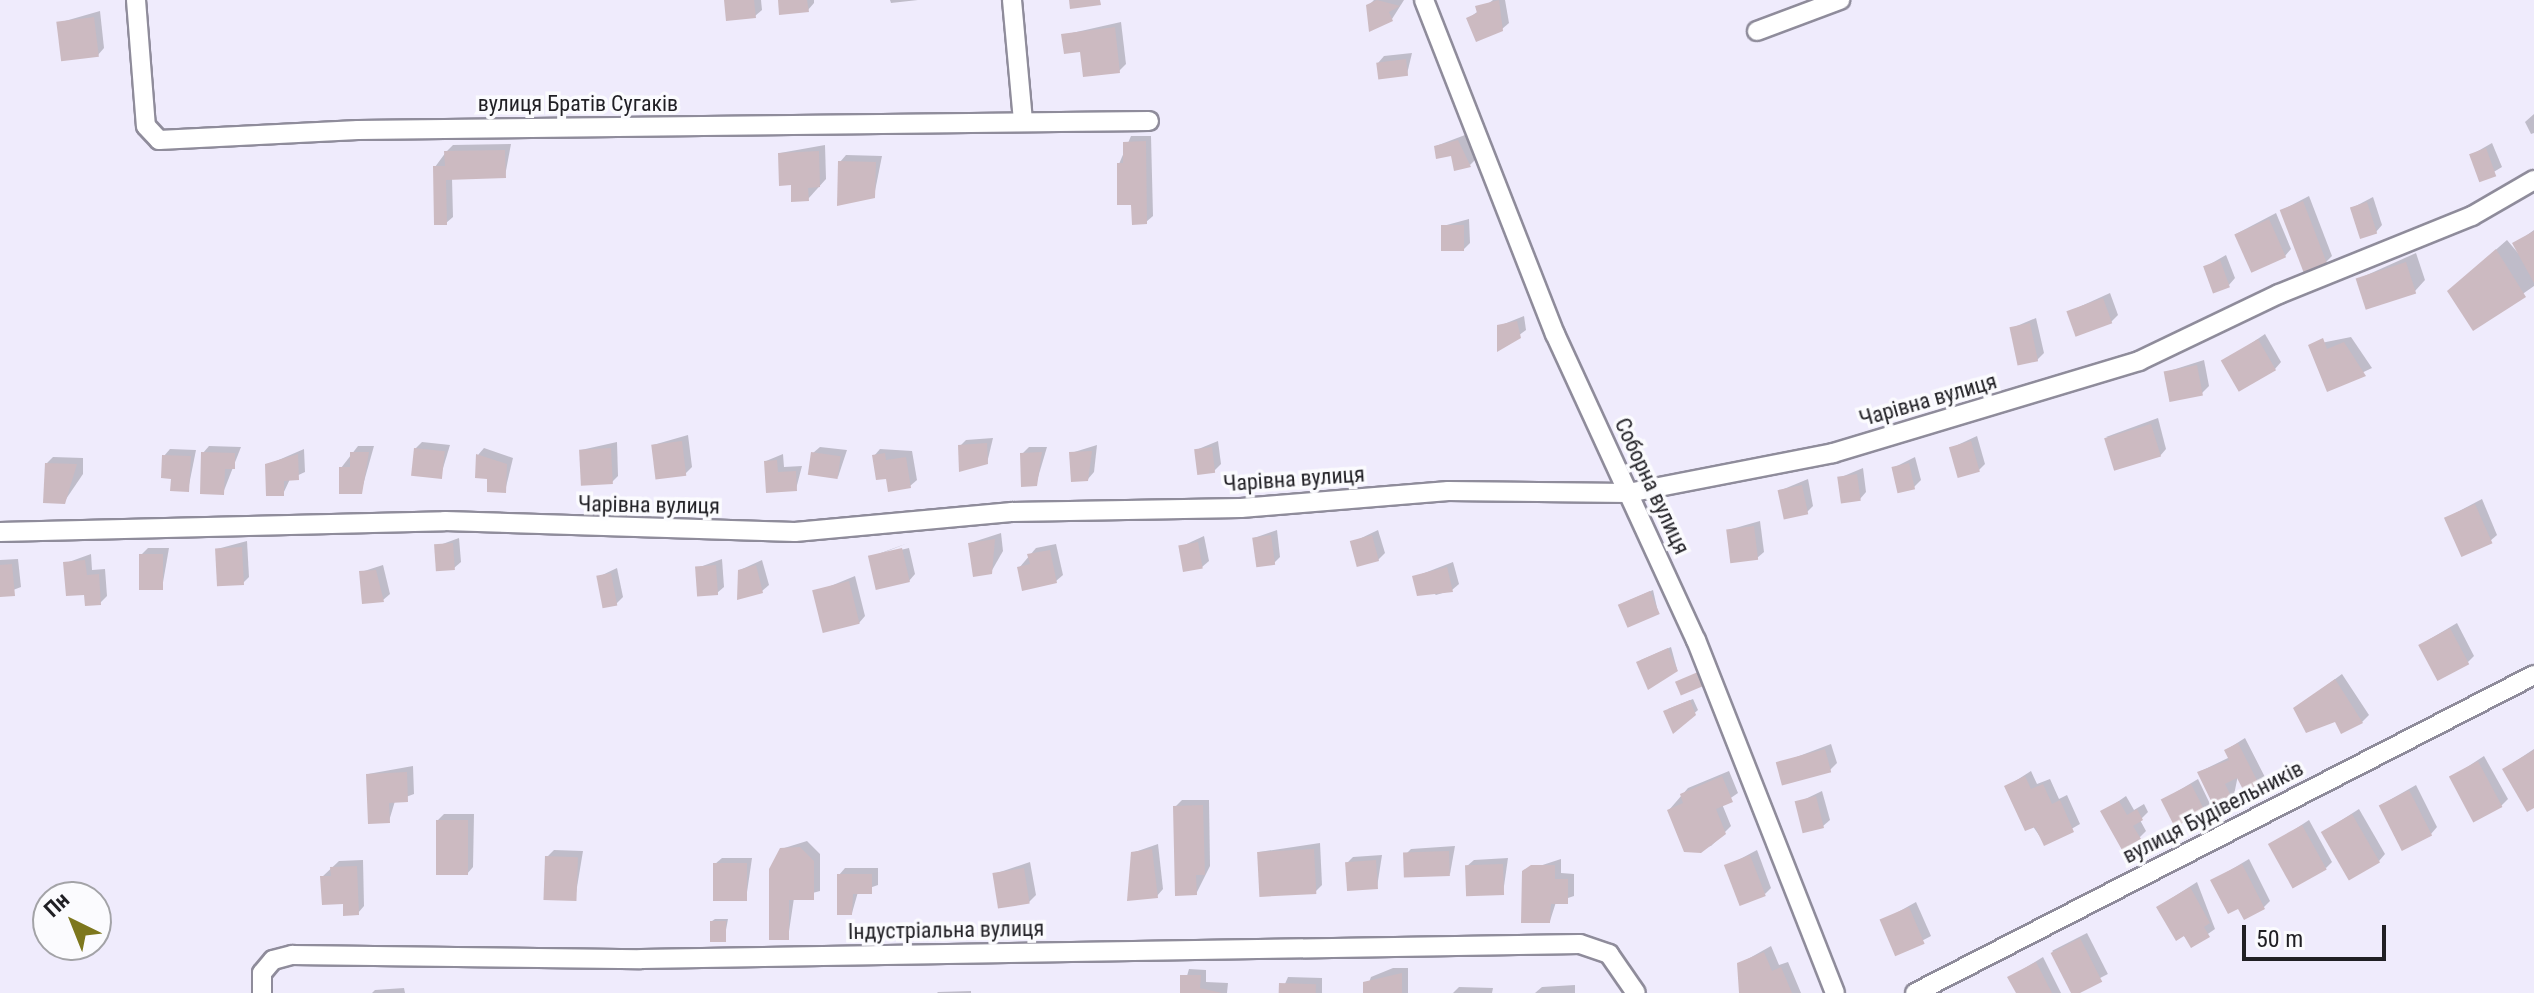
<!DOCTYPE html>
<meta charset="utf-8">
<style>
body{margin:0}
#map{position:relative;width:2534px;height:993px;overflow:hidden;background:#efebfc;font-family:"Roboto Condensed",sans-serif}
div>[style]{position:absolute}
.shadow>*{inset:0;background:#0003;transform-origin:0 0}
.building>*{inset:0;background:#ccbac1;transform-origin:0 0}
.roads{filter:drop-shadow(2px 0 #8f8c9b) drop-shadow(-2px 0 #8f8c9b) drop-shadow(0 2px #8f8c9b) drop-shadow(0 -2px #8f8c9b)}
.minor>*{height:18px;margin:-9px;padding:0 9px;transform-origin:9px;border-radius:9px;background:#fff}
span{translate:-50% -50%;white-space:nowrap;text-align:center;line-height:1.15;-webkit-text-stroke:7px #fbfbfe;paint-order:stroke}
.street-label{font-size:22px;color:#201f24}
.north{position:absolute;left:32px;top:881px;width:80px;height:80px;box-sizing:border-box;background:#fbfbfe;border:2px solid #a3a3a7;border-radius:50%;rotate:317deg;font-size:22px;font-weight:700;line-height:32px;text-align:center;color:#201f24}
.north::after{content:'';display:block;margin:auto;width:28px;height:36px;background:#7d771d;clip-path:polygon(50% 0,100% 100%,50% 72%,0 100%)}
.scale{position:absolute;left:2242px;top:925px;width:144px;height:36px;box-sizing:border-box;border:4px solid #201f24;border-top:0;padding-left:10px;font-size:24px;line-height:28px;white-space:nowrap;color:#201f24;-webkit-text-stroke:6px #fbfbfe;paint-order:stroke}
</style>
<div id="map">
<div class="shadow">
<div style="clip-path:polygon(726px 0,761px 0,762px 10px,755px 16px)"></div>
<div style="clip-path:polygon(780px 0,814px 0,814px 3px,808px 10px)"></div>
<div style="clip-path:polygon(890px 0,918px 0,891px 3px)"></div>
<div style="clip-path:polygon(1374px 0,1404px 0,1392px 19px,1368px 6px)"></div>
<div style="clip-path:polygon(1493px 0,1505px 0,1509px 23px,1502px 29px,1469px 18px)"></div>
<div style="clip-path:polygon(100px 11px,104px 48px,98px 55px,58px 23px)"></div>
<div style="clip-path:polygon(1121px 22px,1126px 64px,1119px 71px,1063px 35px)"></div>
<div style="clip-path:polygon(1412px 53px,1407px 74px,1378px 63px,1384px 56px)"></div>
<div style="clip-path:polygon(2534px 114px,2534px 133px,2531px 134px,2525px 122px)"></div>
<div style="clip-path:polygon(1465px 135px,1476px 159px,1470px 165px,1436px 146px)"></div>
<div style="clip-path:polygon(1131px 136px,1151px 136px,1153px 216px,1146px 222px,1119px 164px)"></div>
<div style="clip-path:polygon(2492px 143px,2502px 167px,2480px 180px,2471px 155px)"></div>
<div style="clip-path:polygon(511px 144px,505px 176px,452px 178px,453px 217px,446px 223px,435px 167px,446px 152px,453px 145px)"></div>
<div style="clip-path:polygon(825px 145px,826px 179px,808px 199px,780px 153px)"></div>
<div style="clip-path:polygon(846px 155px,882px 156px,874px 196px,840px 162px)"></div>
<div style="clip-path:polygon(2309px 196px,2332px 256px,2326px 262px,2282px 210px)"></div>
<div style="clip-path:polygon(2373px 197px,2382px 225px,2376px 232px,2352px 208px)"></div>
<div style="clip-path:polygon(2276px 213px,2291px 249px,2285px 256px,2236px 234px)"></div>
<div style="clip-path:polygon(1469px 219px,1470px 243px,1464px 249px,1443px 226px)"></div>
<div style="clip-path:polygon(2534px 230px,2534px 286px,2474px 328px,2460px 281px,2507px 240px,2523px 259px,2515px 244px)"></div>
<div style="clip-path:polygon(2416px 253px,2425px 280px,2415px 291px,2358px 279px)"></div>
<div style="clip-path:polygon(2226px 255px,2235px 278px,2229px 285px,2205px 267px)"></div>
<div style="clip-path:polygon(2110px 293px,2118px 315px,2111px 322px,2068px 312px)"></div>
<div style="clip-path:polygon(1524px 316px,1526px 330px,1499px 350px,1499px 326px)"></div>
<div style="clip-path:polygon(2036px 318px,2044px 353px,2037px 360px,2012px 328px)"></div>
<div style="clip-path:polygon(2265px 334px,2281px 362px,2275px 369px,2224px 362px)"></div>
<div style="clip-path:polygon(2351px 337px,2372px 368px,2328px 389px,2311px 345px)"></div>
<div style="clip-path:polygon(2204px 360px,2209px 386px,2202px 393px,2166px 372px)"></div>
<div style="clip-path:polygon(2158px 418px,2166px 449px,2160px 456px,2106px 437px)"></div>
<div style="clip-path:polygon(688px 435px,692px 467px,685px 474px,653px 445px)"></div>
<div style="clip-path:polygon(1977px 436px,1985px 464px,1979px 470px,1951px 448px)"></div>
<div style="clip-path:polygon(993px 438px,987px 463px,960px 446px,966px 440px)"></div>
<div style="clip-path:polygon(1218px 441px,1221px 464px,1214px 471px,1196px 450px)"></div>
<div style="clip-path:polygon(422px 442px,450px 445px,440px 478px,415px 449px)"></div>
<div style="clip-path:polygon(617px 442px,618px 476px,612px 482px,581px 450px)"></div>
<div style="clip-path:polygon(1097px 445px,1094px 472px,1088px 479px,1071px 453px)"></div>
<div style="clip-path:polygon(209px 446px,241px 447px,223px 493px,203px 453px)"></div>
<div style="clip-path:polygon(358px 446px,374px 446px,361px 492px,341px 468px)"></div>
<div style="clip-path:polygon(820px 447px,847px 450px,838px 477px,813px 453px)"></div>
<div style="clip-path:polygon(1029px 447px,1047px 447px,1036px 484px,1022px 454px)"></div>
<div style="clip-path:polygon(484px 448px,513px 458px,505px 491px,478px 455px)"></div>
<div style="clip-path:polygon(170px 449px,196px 450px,188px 490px,173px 477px,164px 456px)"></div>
<div style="clip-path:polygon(304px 449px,305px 472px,290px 479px,283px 494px,267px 465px)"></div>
<div style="clip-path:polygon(880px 449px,912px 451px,917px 480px,910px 486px,888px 476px,874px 456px)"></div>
<div style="clip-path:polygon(783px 454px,784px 467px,802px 466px,796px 489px,766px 461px)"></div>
<div style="clip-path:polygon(53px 457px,83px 458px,83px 474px,64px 502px,47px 463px)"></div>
<div style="clip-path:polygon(1915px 457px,1921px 480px,1914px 487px,1893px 468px)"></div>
<div style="clip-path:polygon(1863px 468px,1866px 492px,1860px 499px,1839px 478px)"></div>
<div style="clip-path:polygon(1808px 479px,1813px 506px,1807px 512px,1779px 491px)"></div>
<div style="clip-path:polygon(2482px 499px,2497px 535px,2490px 541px,2446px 518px)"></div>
<div style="clip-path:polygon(1760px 521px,1764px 552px,1757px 558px,1728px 530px)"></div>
<div style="clip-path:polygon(1277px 530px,1280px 557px,1274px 563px,1254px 538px)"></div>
<div style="clip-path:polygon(1378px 530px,1385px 553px,1378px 560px,1353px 542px)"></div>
<div style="clip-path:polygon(1001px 533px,1003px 551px,991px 572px,970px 543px)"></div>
<div style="clip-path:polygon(1204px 536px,1209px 561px,1202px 567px,1180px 547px)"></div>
<div style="clip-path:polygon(459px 538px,461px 562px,454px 568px,437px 546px)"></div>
<div style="clip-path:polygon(247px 541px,249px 577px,243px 583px,217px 549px)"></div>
<div style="clip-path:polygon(908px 543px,875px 556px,909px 548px,915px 574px,909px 581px,870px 557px)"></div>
<div style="clip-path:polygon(1056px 544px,1063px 575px,1056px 581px,1019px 568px,1036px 548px)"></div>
<div style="clip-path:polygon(148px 548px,169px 548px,162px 588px,141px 555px)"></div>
<div style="clip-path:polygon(91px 554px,92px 570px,105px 569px,107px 596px,100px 603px,66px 563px)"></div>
<div style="clip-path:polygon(18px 559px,21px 587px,0 595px,0 560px)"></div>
<div style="clip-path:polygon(722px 559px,724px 587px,717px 593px,697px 568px)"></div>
<div style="clip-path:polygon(762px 560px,769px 585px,762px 591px,740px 570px)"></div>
<div style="clip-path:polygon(1453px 562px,1459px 584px,1452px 590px,1436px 595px,1414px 577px)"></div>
<div style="clip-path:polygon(383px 565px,390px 594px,383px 600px,361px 572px)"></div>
<div style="clip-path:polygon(617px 568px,623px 597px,616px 604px,598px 577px)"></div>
<div style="clip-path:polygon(855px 576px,865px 616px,859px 623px,816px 592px)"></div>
<div style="clip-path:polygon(1653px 590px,1658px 612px,1620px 606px,1623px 603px)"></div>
<div style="clip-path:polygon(2457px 623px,2474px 656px,2468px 662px,2420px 645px)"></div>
<div style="clip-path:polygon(1671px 647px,1677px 669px,1641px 660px)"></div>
<div style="clip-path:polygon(2342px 674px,2369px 715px,2362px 722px,2342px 732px,2336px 720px,2296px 708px)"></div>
<div style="clip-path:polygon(1693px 699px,1698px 710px,1674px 731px,1668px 709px)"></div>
<div style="clip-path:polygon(2245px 738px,2269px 785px,2262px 792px,2238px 775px,2233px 800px,2199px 772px,2230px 757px,2226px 750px)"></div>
<div style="clip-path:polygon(1831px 744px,1837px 763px,1830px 770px,1778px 764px)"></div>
<div style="clip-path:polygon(2534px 749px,2534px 806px,2504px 769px)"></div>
<div style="clip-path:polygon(2484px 756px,2508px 799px,2501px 806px,2452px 777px)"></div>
<div style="clip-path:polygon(413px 766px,414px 794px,395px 801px,389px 821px,368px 774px)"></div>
<div style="clip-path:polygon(1729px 771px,1738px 793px,1722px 804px,1731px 826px,1711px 846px,1686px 850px,1669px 810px,1688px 788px)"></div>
<div style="clip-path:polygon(2031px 771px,2037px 784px,2050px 779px,2059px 799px,2067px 795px,2080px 824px,2045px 844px,2006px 787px)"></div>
<div style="clip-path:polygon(2198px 779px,2210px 804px,2204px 811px,2163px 800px)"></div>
<div style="clip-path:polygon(2416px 785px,2437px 827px,2431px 834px,2381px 805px)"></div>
<div style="clip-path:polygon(1822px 791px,1830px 820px,1823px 826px,1797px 803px)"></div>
<div style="clip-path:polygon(2126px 796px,2134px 810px,2144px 804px,2148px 812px,2140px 820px,2146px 831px,2139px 838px,2103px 812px)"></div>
<div style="clip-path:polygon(1182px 800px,1209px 800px,1210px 866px,1196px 894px,1175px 807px)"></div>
<div style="clip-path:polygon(2359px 809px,2385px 854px,2379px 861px,2323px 832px)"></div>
<div style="clip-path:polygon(444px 814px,474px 814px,473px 867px,467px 874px,438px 820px)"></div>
<div style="clip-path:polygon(2309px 820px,2332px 862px,2326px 868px,2271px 845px)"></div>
<div style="clip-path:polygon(807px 841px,820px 854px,820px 891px,794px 898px,788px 938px,781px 849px)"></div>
<div style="clip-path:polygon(1320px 843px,1322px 885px,1315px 892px,1259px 852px)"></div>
<div style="clip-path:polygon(1158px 844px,1163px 889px,1157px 896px,1132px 853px)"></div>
<div style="clip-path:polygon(1455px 846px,1450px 874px,1405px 855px,1411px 849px)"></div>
<div style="clip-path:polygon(554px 850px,583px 851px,575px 899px,547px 857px)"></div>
<div style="clip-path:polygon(1757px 850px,1771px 888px,1765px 894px,1727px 866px)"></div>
<div style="clip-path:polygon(1382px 855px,1377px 887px,1347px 863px,1353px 857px)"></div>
<div style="clip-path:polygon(722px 858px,752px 858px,746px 899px,715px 864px)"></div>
<div style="clip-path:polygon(1508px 858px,1503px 893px,1467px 866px,1474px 860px)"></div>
<div style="clip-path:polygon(1561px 859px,1561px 873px,1574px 874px,1574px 896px,1556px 902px,1550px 921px,1524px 871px)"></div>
<div style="clip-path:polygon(2249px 859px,2270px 901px,2264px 907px,2238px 906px,2212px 881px)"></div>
<div style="clip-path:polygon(363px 860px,364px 906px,358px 913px,322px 877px,339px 861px)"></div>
<div style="clip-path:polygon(1030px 862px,1036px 895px,1029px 902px,994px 874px)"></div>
<div style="clip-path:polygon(845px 868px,878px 868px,878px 885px,858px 892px,852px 913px,839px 875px)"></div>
<div style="clip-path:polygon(2197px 882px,2215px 929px,2192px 945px,2158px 907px)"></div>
<div style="clip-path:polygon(1916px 902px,1931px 936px,1897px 954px,1882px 921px)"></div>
<div style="clip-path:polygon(715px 919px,728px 919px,724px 940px,712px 921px)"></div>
<div style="left:2087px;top:933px;width:46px;height:39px;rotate:63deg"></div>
<div style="clip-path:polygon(1771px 946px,1779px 965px,1788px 962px,1801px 993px,1741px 993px,1739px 964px)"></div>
<div style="clip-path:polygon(2043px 957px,2061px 993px,2018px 993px,2010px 977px)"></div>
<div style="clip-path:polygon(1393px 968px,1408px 968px,1408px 993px,1365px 993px,1371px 977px)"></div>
<div style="clip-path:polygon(1189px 969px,1206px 970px,1206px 982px,1228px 983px,1227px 993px,1182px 993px)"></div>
<div style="clip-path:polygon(1288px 977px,1322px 978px,1322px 993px,1281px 993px)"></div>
<div style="clip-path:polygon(1575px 985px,1575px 993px,1535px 993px,1542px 987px)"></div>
<div style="clip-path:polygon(1459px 987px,1493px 988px,1492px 993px,1453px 993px)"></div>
<div style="clip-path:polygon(404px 988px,405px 993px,372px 993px,375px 990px)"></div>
<div style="clip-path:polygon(971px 991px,971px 993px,937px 993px,938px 992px)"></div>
</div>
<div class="building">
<div style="clip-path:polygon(724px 0,754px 0,756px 18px,726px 21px)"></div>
<div style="clip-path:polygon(778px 0,807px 0,809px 12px,779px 15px)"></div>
<div style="clip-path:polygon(1069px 0,1100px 0,1101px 5px,1070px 9px)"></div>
<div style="clip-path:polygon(1377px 0,1400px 6px,1389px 12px,1393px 21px,1369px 32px,1366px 5px)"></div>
<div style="clip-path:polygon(1499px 0,1503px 31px,1476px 42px,1466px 18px,1477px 13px,1475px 6px)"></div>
<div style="left:94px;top:17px;width:40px;height:38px;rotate:83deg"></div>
<div style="clip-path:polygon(1115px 27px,1120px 73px,1083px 77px,1080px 52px,1064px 54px,1061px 34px)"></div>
<div style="left:1406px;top:59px;width:17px;height:30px;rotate:83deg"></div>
<div style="clip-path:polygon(1458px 140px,1471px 167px,1454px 171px,1451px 156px,1436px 159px,1434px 146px)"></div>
<div style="clip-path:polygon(1146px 141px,1147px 224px,1132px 225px,1131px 205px,1117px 205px,1117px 163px,1123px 163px,1123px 142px)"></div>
<div style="left:2486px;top:148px;width:30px;height:18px;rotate:70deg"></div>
<div style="clip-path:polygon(505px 150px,506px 178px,446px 180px,447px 225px,434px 225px,433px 166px,445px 166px,444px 151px)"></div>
<div style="clip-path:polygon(819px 151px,820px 187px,808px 188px,809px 201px,791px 202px,791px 185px,779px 186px,778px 153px)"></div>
<div style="clip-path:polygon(838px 161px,876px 162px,875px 198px,837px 206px)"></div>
<div style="left:2303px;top:201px;width:67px;height:25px;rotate:69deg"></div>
<div style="left:2367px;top:202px;width:33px;height:18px;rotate:72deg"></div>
<div style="left:2269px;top:219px;width:42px;height:38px;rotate:66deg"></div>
<div style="left:1464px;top:225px;width:26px;height:23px;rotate:90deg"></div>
<div style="clip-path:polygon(2534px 231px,2534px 283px,2512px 243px)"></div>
<div style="clip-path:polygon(2496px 249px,2526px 297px,2473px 331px,2447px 291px)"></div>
<div style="left:2220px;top:260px;width:29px;height:18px;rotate:70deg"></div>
<div style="left:2406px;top:262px;width:33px;height:53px;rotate:72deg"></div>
<div style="left:2103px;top:298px;width:27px;height:39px;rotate:70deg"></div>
<div style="clip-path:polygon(1517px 321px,1521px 338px,1497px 352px,1497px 325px)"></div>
<div style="left:2030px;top:323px;width:39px;height:21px;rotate:78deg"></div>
<div style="clip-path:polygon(2323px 338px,2327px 349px,2344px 342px,2366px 376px,2327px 392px,2308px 345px)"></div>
<div style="left:2258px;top:339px;width:36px;height:43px;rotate:60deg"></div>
<div style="left:2197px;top:365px;width:31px;height:34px;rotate:79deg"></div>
<div style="left:2151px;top:424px;width:34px;height:49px;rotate:73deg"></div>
<div style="left:682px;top:441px;width:35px;height:31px;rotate:83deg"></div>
<div style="left:1971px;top:441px;width:32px;height:23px;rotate:74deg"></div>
<div style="clip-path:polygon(987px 443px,988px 464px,959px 472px,958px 445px)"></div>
<div style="left:1212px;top:447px;width:26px;height:18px;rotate:83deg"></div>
<div style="left:414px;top:448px;width:31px;height:28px;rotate:6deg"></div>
<div style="left:611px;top:448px;width:36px;height:32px;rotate:87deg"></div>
<div style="clip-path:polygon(1092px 451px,1088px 481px,1071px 482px,1069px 452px)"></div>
<div style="clip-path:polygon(201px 452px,235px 453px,235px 469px,225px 469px,224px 495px,200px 494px)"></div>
<div style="clip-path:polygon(350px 452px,369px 452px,362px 494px,339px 494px,339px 467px,350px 467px)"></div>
<div style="left:811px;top:452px;width:30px;height:23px;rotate:8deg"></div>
<div style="clip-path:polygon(1042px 452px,1037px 486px,1021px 487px,1020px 453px)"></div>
<div style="clip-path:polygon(885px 453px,886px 460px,906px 457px,911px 488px,888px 492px,886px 479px,876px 480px,872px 455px)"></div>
<div style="clip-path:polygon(298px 454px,299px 480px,284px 481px,284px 496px,266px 496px,265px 464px)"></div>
<div style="clip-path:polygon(476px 454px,507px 464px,506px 493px,487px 492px,487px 479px,475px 478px)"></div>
<div style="clip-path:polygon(162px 455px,191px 456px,189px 492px,170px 491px,171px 479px,161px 478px)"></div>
<div style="clip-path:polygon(777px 460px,778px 472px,796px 471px,797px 491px,766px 493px,764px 461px)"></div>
<div style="clip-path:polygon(45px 463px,77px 464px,65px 504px,43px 503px)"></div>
<div style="left:1909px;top:463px;width:27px;height:18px;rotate:77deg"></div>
<div style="left:1857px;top:474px;width:27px;height:20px;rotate:82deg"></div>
<div style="left:1802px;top:485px;width:30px;height:25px;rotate:78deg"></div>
<div style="left:2475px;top:504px;width:43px;height:34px;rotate:66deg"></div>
<div style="left:1754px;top:526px;width:34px;height:28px;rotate:83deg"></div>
<div style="left:1271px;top:535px;width:30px;height:19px;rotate:82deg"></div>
<div style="left:1372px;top:535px;width:27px;height:23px;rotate:75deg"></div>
<div style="clip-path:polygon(995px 539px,992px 574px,973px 577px,968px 543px)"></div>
<div style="left:1198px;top:542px;width:27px;height:20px;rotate:80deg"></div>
<div style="left:453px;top:543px;width:27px;height:19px;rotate:86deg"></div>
<div style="left:242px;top:547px;width:38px;height:27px;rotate:87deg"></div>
<div style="left:902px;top:548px;width:35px;height:35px;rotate:77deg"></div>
<div style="clip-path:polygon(1050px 550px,1057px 583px,1022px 591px,1017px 567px,1030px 564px,1027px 554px)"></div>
<div style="left:139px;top:554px;width:24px;height:36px"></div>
<div style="clip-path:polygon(85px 560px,87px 575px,99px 574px,101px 605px,85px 606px,84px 595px,66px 596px,63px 562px)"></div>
<div style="clip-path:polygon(12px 564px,15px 596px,0 597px,0 565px)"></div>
<div style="left:716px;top:565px;width:30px;height:21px;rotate:86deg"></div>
<div style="clip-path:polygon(756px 565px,763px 593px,737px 600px,738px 570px)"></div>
<div style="clip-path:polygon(1447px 567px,1453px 592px,1417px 596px,1412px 576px)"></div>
<div style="clip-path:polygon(376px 570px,384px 602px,362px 604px,359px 571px)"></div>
<div style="left:611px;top:573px;width:33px;height:15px;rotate:79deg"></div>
<div style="left:849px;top:581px;width:44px;height:38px;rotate:76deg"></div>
<div style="left:1650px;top:591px;width:25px;height:35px;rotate:67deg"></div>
<div style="left:2450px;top:628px;width:41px;height:36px;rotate:62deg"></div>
<div style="clip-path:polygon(1668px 648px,1678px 671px,1648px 690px,1636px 662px)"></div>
<div style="left:1698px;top:672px;width:15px;height:25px;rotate:67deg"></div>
<div style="clip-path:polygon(2335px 679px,2363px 723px,2341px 734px,2335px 722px,2306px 733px,2293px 708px)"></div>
<div style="clip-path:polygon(1690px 700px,1696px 715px,1673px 734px,1663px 711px)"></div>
<div style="clip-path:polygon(2238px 743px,2264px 794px,2249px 801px,2237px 778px,2225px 784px,2234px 802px,2216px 811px,2197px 772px,2229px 760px,2224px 750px)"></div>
<div style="left:1825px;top:749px;width:24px;height:51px;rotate:75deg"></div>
<div style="clip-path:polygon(2534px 750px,2534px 808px,2527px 812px,2502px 769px)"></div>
<div style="left:2478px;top:761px;width:52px;height:33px;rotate:62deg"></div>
<div style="clip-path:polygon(407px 772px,408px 802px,389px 803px,390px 823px,368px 824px,366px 774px)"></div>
<div style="clip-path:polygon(1722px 776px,1733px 802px,1716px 809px,1726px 834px,1701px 853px,1684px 852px,1667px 810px,1683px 803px,1680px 794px)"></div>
<div style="clip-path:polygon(2025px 776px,2031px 789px,2043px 784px,2052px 804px,2060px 800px,2074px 832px,2044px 846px,2035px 827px,2025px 831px,2004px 786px)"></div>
<div style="left:2191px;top:784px;width:31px;height:34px;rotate:63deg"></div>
<div style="left:2409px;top:790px;width:51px;height:34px;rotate:63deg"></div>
<div style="left:1816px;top:796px;width:33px;height:22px;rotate:76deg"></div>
<div style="clip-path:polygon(2119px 801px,2127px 815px,2137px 809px,2143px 820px,2133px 826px,2141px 839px,2122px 850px,2100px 811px)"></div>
<div style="clip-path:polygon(1203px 805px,1205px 875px,1196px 875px,1197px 895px,1175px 896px,1173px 806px)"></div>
<div style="left:2352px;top:814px;width:56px;height:36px;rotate:60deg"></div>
<div style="left:436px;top:820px;width:32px;height:55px"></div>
<div style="left:2302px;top:825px;width:51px;height:39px;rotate:61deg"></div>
<div style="clip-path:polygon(800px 847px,814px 861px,814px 900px,789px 900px,789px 940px,769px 940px,769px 869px,780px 848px)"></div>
<div style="clip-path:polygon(1152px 849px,1158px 898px,1127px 901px,1131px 852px)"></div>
<div style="left:1314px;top:849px;width:45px;height:57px;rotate:87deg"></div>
<div style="left:1449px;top:851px;width:25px;height:46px;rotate:88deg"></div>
<div style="left:1750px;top:855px;width:44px;height:28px;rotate:69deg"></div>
<div style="left:545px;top:856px;width:33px;height:44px;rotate:2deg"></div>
<div style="left:1376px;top:860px;width:29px;height:31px;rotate:86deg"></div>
<div style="left:713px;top:863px;width:34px;height:38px"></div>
<div style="left:1503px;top:864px;width:31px;height:38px;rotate:88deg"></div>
<div style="clip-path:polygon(2242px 864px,2265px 909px,2244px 920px,2238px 909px,2228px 914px,2210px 880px)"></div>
<div style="clip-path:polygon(1531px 865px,1555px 865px,1555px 879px,1568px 879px,1568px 904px,1551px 904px,1550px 923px,1521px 923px,1522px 871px)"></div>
<div style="clip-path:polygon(357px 866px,359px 915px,343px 916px,343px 904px,322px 905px,320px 876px,331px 876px,330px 867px)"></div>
<div style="left:1024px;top:868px;width:36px;height:32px;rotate:81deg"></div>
<div style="clip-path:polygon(837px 874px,872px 874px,872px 894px,853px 894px,852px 915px,837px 915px)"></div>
<div style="clip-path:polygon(2190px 887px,2210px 923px,2204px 927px,2210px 937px,2191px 948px,2184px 936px,2176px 941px,2156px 907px)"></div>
<div style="left:1909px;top:907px;width:40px;height:32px;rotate:67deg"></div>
<div style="left:710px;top:921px;width:16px;height:21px"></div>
<div style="left:2080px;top:938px;width:49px;height:33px;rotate:63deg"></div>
<div style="clip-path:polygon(1764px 952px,1772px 971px,1781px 967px,1792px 993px,1739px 993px,1737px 963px)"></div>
<div style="clip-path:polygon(2036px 962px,2052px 993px,2016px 993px,2007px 977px)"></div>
<div style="clip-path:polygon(1402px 973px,1402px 993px,1363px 993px,1363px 982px)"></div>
<div style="clip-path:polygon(1180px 975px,1201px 975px,1200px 988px,1222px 993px,1180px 993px)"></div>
<div style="left:1279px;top:983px;width:37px;height:10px;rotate:2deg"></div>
</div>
<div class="roads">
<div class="minor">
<div style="left:136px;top:0;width:126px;rotate:85.5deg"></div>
<div style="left:146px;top:126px;width:19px;rotate:47deg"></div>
<div style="left:159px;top:140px;width:199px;rotate:-2.9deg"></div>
<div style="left:358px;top:130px;width:791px;rotate:-0.65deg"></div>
<div style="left:1012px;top:0;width:122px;rotate:84.8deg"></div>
<div style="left:1424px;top:0;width:359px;rotate:68.6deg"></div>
<div style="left:1555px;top:334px;width:337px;rotate:65.3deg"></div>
<div style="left:1696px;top:640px;width:379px;rotate:68.5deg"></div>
<div style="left:1757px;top:31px;width:89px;rotate:-20.5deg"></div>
<div style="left:0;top:532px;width:445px;rotate:-1.4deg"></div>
<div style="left:445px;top:521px;width:350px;rotate:1.8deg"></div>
<div style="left:795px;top:532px;width:218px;rotate:-5.3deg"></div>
<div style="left:1012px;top:512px;width:229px;rotate:-1deg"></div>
<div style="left:1241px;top:508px;width:208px;rotate:-4.7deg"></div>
<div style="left:1448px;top:491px;width:180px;rotate:0.6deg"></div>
<div style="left:1628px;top:493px;width:209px;rotate:-11deg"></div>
<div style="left:1833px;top:453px;width:320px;rotate:-16.7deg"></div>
<div style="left:2139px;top:361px;width:155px;rotate:-25.6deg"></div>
<div style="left:2279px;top:294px;width:208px;rotate:-22deg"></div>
<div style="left:2472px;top:216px;width:72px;rotate:-30.1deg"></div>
<div style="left:262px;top:993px;width:20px;rotate:-90deg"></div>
<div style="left:262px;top:973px;width:17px;rotate:-50deg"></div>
<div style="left:273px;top:960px;width:20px;rotate:-15deg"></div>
<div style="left:292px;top:955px;width:349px;rotate:0.7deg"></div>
<div style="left:641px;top:959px;width:939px;rotate:-0.92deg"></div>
<div style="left:1580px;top:944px;width:31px;rotate:19deg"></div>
<div style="left:1609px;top:954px;width:47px;rotate:55.3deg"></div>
<div style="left:1915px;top:993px;width:696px;rotate:-27.19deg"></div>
</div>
</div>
<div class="street-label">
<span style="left:578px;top:104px">вулиця Братів Сугаків</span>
<span style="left:1928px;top:400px;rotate:-16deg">Чарівна вулиця</span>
<span style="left:1294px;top:479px;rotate:-4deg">Чарівна вулиця</span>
<span style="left:1652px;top:486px;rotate:65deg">Соборна вулиця</span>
<span style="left:649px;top:505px;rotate:1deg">Чарівна вулиця</span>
<span style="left:2213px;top:812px;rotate:-27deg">вулиця Будівельників</span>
<span style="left:946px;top:930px;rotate:-1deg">Індустріальна вулиця</span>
</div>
<div class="north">Пн</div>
<div class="scale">50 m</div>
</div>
